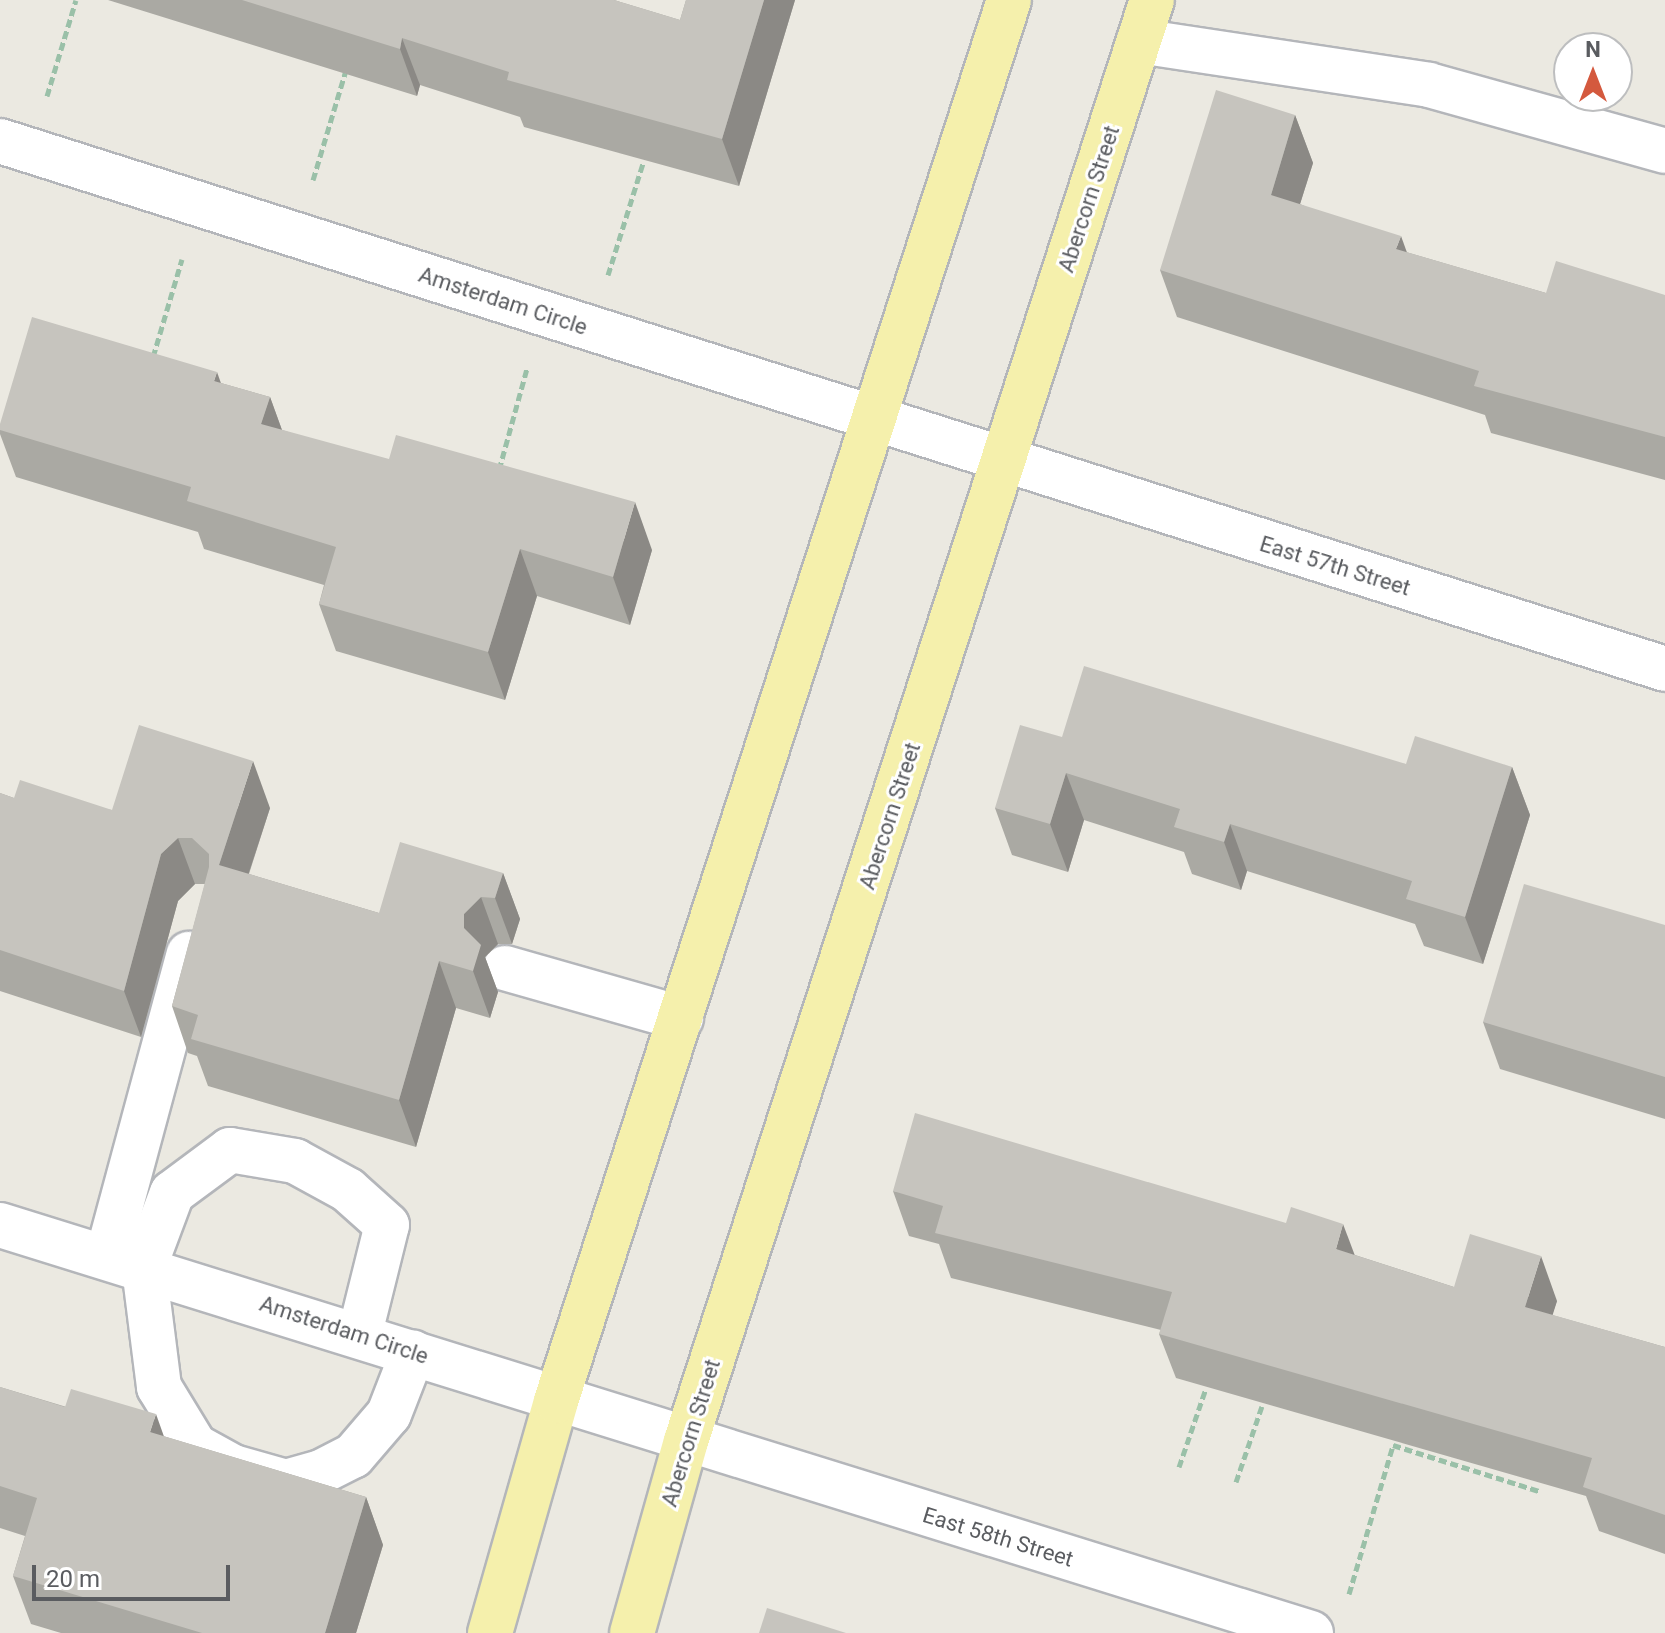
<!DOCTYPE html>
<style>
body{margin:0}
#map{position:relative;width:1665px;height:1633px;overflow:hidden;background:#ebe9e1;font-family:Roboto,sans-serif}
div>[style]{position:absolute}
.path>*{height:5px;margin-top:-2.5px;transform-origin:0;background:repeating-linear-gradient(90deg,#9ac0a8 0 8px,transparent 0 12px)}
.roads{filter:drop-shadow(2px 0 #b4b6ba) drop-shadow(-2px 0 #b4b6ba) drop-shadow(0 2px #b4b6ba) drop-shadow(0 -2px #b4b6ba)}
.minor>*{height:44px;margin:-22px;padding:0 22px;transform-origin:22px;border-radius:22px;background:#fff}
.major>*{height:44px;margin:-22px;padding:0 22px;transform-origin:22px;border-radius:22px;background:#f5f0ac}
.wall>*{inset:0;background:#aaa9a3}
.shaded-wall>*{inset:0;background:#8b8985}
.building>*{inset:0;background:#c6c4be}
span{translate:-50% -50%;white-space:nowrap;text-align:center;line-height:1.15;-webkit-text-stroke:6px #fff;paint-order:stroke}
.street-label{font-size:22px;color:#5a5c60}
.north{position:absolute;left:1553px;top:32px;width:80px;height:80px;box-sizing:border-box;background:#fff;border:2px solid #bdbebf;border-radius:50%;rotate:0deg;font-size:22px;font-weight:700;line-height:32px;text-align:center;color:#5a5c60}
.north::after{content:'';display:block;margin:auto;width:28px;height:36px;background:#d4593e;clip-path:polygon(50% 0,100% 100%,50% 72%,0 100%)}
.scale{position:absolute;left:32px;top:1565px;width:198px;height:36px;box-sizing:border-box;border:4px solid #5a5c60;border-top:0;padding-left:10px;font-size:24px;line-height:28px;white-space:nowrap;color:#5a5c60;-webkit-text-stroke:6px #fff;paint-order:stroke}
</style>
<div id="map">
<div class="path">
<div style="left:47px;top:96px;width:100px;rotate:-73.2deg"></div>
<div style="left:313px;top:180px;width:112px;rotate:-73.3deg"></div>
<div style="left:608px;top:275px;width:117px;rotate:-72.6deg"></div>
<div style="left:153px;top:357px;width:102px;rotate:-73.5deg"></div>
<div style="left:499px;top:470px;width:106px;rotate:-74.6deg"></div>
<div style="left:1179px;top:1467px;width:83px;rotate:-71.1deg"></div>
<div style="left:1236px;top:1482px;width:80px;rotate:-71.1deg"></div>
<div style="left:1349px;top:1594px;width:155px;rotate:-73.5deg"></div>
<div style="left:1393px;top:1445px;width:153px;rotate:17.5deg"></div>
</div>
<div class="roads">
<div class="minor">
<div style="left:1139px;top:41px;width:293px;rotate:8.6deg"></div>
<div style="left:1429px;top:85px;width:245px;rotate:15.6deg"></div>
<div style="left:0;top:141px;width:1747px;rotate:17.59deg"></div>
<div style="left:505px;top:968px;width:183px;rotate:15.9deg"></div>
<div style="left:0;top:1225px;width:1373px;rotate:17.29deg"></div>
<div style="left:107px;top:1257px;width:314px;rotate:-74.9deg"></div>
<div style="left:360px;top:1333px;width:111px;rotate:-76deg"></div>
<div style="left:387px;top:1225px;width:52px;rotate:-138.1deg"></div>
<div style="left:348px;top:1190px;width:60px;rotate:-151.3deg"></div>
<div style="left:295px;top:1161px;width:66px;rotate:-170.4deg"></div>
<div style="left:230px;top:1150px;width:72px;rotate:143.4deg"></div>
<div style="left:172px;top:1193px;width:80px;rotate:110.5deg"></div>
<div style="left:144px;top:1268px;width:120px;rotate:82.8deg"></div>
<div style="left:159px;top:1387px;width:69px;rotate:58.6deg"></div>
<div style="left:195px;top:1446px;width:43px;rotate:28.9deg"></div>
<div style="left:233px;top:1467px;width:55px;rotate:15.8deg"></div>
<div style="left:286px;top:1482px;width:36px;rotate:-16deg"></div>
<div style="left:321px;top:1472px;width:36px;rotate:-27deg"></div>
<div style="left:353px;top:1456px;width:55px;rotate:-49.4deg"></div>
<div style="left:389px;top:1414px;width:66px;rotate:-68.8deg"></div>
</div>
<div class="major">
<div style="left:490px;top:1633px;width:241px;rotate:-74.1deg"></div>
<div style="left:556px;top:1401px;width:1472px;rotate:-72.08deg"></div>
<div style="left:632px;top:1633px;width:199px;rotate:-74.3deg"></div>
<div style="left:686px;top:1441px;width:1514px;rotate:-72.08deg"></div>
</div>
</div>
<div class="wall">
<div style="clip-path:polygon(108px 0,614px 0,680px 20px,686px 0,795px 0,739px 186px,524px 127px,520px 117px,420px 85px,417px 96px)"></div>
<div style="clip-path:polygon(1295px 115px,1313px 163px,1300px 204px,1406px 252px,1546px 293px,1665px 295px,1665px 480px,1491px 433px,1485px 415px,1177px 317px,1160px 270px)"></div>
<div style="clip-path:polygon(221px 383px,270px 397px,282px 430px,652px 550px,630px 625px,537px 596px,505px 700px,336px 651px,319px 604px,324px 585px,204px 549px,198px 532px,16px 477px,0 434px,0 424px)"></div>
<div style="clip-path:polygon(1062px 737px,1406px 764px,1512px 767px,1530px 815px,1483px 964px,1424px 946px,1415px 924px,1247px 871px,1241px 890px,1192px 874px,1184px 852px,1084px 820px,1068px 872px,1012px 855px,995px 808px)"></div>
<div style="clip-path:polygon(0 793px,14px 798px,112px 810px,270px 808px,249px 874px,379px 913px,503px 873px,520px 919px,512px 944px,498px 944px,485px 957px,498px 992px,490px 1018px,456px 1008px,416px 1147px,208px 1086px,197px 1056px,188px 1053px,172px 1006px,205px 884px,195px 884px,178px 901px,141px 1037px,0 991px)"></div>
<div style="clip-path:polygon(1665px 925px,1665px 1119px,1500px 1069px,1483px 1022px)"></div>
<div style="clip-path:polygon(893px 1191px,1355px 1255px,1454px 1287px,1557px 1301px,1552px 1315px,1665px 1347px,1665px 1554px,1599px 1531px,1586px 1496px,1176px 1378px,1159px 1334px,1161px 1330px,951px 1278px,939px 1244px,909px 1236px)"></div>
<div style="clip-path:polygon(0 1387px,366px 1497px,383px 1545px,356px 1633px,61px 1633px,31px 1624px,13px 1576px,25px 1536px,0 1528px)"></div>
</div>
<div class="shaded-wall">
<div style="clip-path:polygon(764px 0,795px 0,739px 186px,722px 139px)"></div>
<div style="clip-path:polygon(402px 38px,420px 85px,417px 96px,400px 49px)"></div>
<div style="clip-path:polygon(1295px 115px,1313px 163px,1288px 242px,1271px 195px)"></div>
<div style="clip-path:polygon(1401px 236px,1418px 283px,1396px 249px)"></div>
<div style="clip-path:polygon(217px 372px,234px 420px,214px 381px)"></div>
<div style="clip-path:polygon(270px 397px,287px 444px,261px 424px)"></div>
<div style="clip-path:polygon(635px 502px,652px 550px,630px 625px,613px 577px)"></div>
<div style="clip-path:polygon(520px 549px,537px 596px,505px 700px,488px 652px)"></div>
<div style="clip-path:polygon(253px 761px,270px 808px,236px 912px,219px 865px)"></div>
<div style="clip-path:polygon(1512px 767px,1530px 815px,1483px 964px,1465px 917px)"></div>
<div style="clip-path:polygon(1066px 773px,1084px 820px,1068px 872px,1050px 824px)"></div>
<div style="clip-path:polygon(1230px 824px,1247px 871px,1241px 890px,1224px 842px)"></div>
<div style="clip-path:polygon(178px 838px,195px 884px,178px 901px,141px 1037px,124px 991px,161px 854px)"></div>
<div style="clip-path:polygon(503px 873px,520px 919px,512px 944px,495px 898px)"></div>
<div style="clip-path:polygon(481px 897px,498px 944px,485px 957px,498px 992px,490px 1018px,473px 971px,464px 928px,464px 914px)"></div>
<div style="clip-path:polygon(439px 961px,456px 1008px,416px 1147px,399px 1100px)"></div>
<div style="clip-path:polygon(1343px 1224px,1360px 1269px,1336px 1249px)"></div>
<div style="clip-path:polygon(1541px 1256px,1557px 1301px,1541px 1352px,1525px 1307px)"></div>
<div style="clip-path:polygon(156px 1414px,173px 1462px,150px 1432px)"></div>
<div style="clip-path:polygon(366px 1497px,383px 1545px,356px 1633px,325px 1633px)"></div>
</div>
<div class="building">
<div style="clip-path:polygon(242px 0,614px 0,680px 20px,686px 0,764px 0,722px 139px,507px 80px,509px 72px,402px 38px,400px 49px)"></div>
<div style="clip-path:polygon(1216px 90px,1295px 115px,1271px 195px,1401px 236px,1396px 249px,1546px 293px,1556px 261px,1665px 295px,1665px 437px,1474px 386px,1479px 371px,1160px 270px)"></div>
<div style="clip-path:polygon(32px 317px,217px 372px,214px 381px,270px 397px,261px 424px,389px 459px,396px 435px,635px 502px,613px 577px,520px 549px,488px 652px,319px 604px,336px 547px,187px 501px,191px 487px,0 430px,0 424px)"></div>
<div style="clip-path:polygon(1084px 666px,1406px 764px,1415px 736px,1512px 767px,1465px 917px,1406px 899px,1412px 881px,1230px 824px,1224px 842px,1174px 827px,1180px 809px,1066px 773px,1050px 824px,995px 808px,1020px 725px,1062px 737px)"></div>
<div style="clip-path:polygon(139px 725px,253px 761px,219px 865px,379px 913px,400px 842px,503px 873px,495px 898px,481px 897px,464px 914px,464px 928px,481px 945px,473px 971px,439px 961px,399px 1100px,191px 1039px,198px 1015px,172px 1006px,209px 867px,209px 854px,192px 838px,178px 838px,161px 854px,124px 991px,0 950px,0 793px,14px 798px,20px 780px,112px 810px)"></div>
<div style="clip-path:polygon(1524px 884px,1665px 925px,1665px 1077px,1483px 1022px)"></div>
<div style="clip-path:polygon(915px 1113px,1286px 1223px,1291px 1207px,1343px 1224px,1336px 1249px,1454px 1287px,1470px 1234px,1541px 1256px,1525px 1307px,1665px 1347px,1665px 1515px,1583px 1487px,1592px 1458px,1159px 1334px,1172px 1292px,935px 1233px,943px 1206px,893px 1191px)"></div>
<div style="clip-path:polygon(0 1387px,65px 1407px,71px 1389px,156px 1414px,150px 1432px,366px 1497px,325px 1633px,202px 1633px,13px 1576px,37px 1498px,0 1486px)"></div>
<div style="clip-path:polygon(767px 1608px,846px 1633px,759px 1633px)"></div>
</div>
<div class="street-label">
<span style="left:1089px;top:199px;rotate:-72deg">Abercorn Street</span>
<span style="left:503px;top:301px;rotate:18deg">Amsterdam Circle</span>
<span style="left:1335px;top:566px;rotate:17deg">East 57th Street</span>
<span style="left:890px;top:816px;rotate:-72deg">Abercorn Street</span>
<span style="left:344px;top:1330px;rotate:18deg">Amsterdam Circle</span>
<span style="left:691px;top:1433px;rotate:-73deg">Abercorn Street</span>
<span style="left:998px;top:1537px;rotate:17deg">East 58th Street</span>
</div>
<div class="north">N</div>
<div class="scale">20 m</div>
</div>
